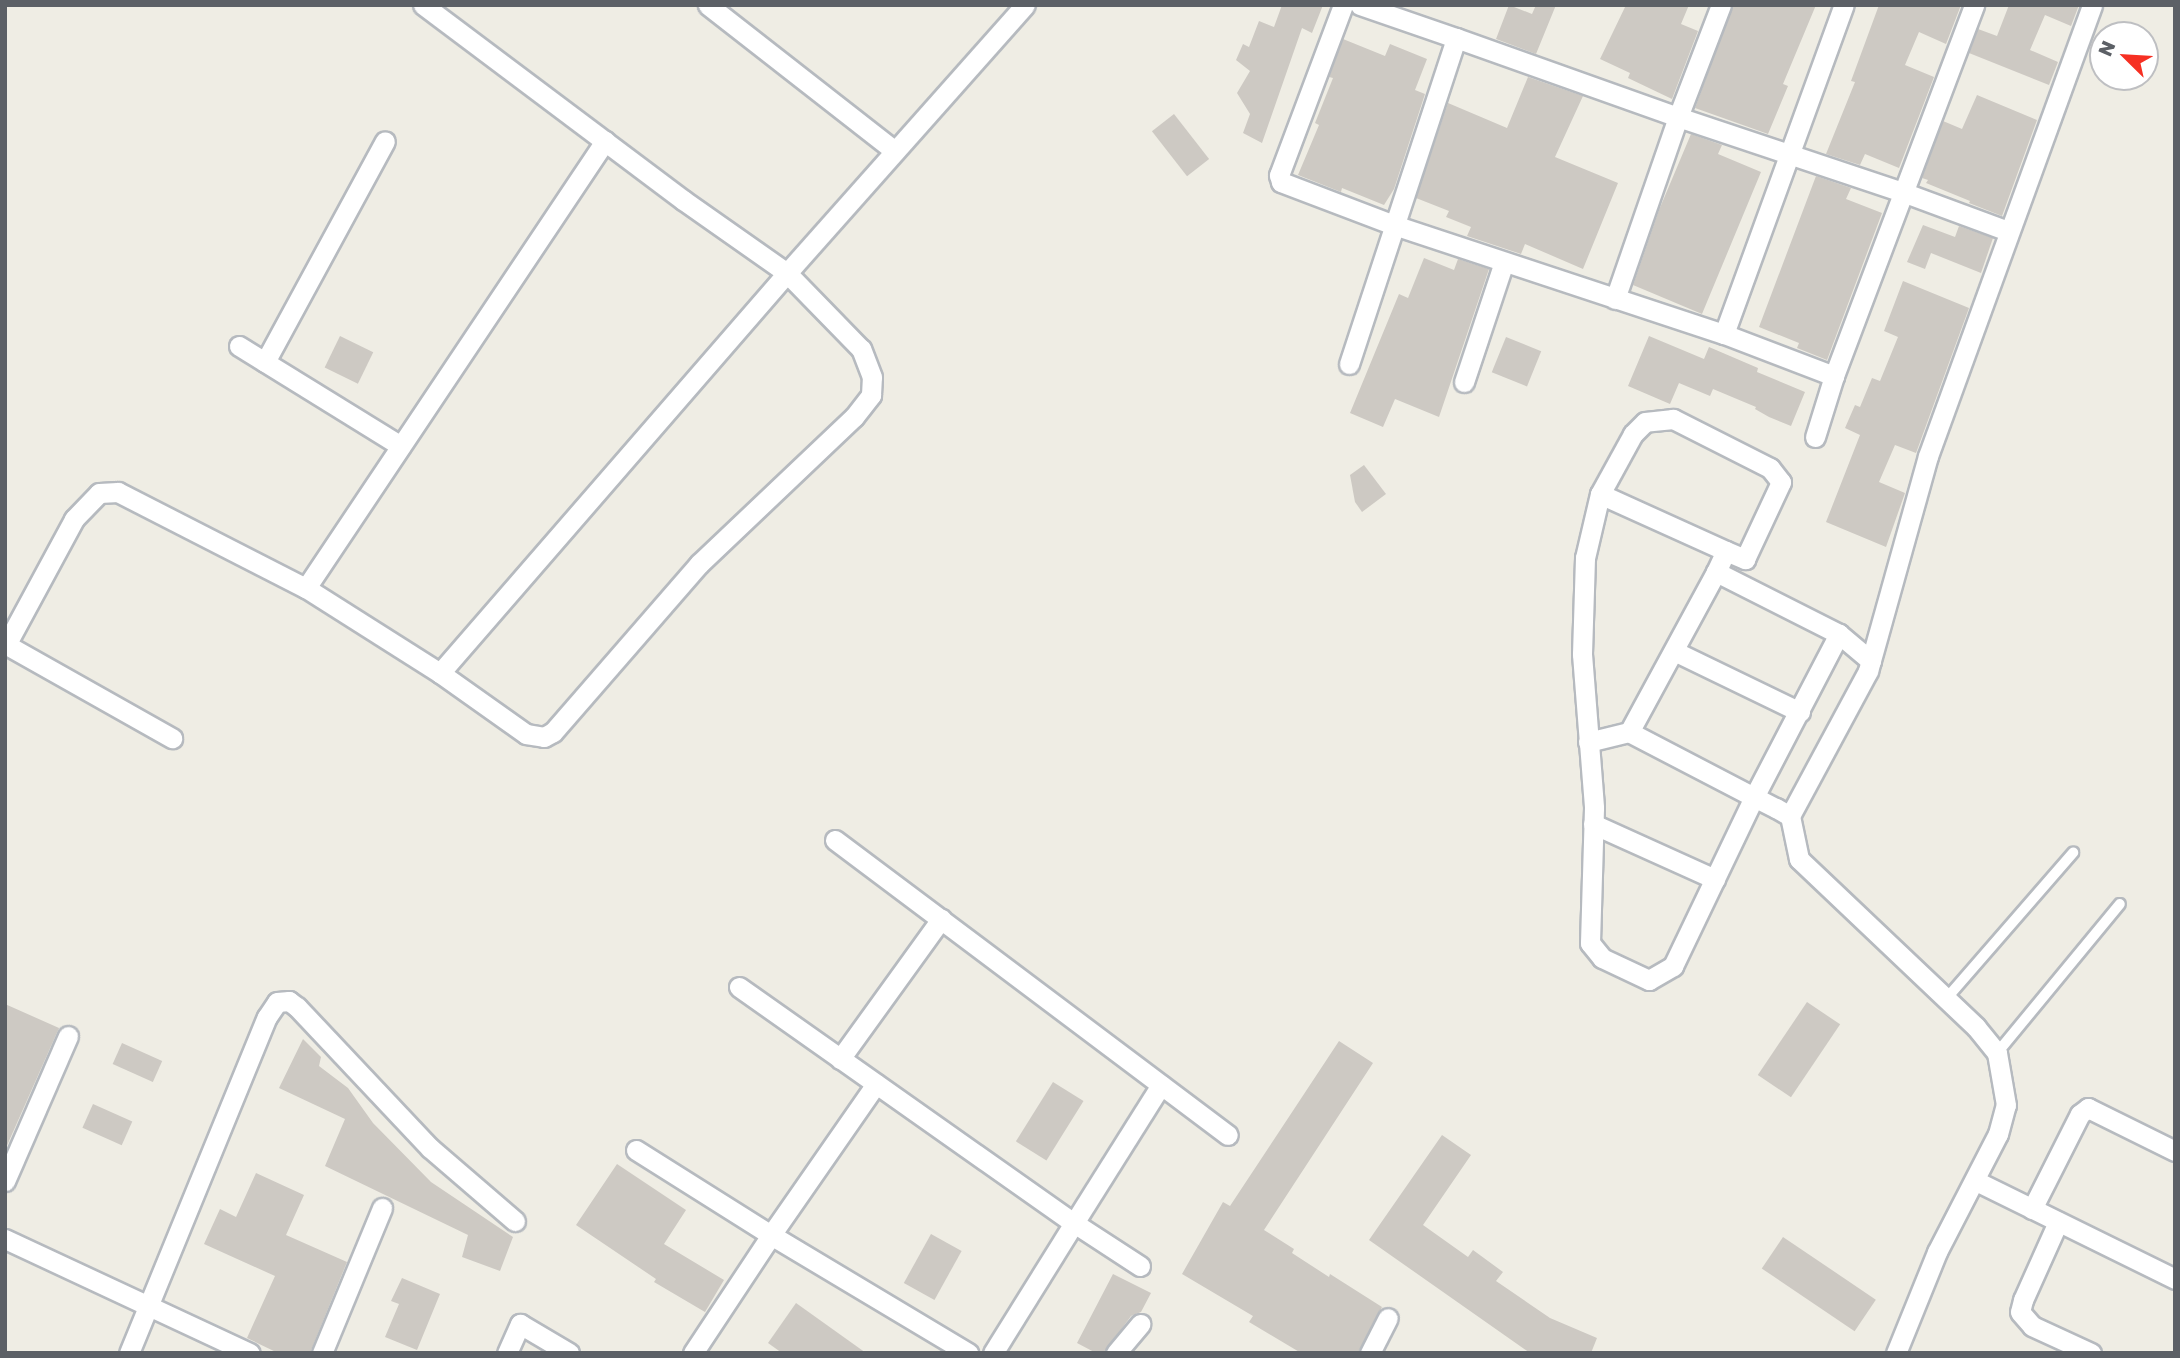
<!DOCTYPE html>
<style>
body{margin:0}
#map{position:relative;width:2180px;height:1358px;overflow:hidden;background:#efede4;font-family:"Golos Text",sans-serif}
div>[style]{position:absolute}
.building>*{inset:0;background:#cdc9c3;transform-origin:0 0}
.roads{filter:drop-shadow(2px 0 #b6babf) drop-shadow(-2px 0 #b6babf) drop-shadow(0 2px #b6babf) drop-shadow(0 -2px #b6babf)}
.lane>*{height:10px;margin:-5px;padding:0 5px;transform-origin:5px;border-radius:5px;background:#fff}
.street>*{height:19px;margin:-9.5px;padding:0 9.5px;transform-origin:9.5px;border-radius:9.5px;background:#fff}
span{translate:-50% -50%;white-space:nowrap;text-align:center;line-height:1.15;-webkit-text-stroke:7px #fff;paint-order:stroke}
.frame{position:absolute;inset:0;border:7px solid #5c6066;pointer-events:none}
.north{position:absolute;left:2089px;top:21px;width:70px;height:70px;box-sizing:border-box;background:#fff;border:2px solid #bebfc2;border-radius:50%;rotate:294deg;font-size:19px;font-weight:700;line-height:28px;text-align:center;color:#5c6066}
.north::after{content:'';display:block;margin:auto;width:24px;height:32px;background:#f63023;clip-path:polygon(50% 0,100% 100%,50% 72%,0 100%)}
</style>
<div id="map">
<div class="building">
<div style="clip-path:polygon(1282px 5px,1323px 5px,1312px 33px,1302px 28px,1262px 143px,1243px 133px,1250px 114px,1237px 93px,1250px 71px,1236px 60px,1243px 44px,1249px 47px,1259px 21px,1274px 27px)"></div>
<div style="clip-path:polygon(1509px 5px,1532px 14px,1536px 5px,1556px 5px,1536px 54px,1496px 39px)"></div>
<div style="clip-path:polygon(1626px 5px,1689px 5px,1681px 24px,1698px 31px,1672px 99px,1628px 78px,1630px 73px,1600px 59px)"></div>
<div style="clip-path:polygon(1733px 5px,1816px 5px,1783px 84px,1788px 86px,1768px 134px,1695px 108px)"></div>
<div style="clip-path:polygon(1879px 5px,1961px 5px,1946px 44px,1919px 32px,1905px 65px,1934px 77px,1899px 168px,1865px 154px,1860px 165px,1826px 154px,1855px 82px,1851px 81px)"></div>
<div style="clip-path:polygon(2009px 5px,2079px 5px,2071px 26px,2045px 15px,2030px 50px,2058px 62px,2049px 85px,1969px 53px,1978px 29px,1997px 36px)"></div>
<div style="clip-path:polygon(1343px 39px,1385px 56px,1390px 44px,1427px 59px,1415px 90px,1425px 94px,1394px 189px,1384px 205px,1342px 188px,1341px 192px,1298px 175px,1319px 125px,1315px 123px,1333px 78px,1329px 77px)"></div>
<div style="clip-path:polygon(1528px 77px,1583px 96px,1555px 157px,1618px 183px,1583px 269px,1525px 244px,1521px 254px,1467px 236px,1471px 227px,1446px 217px,1449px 211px,1416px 198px,1448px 103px,1507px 128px)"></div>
<div style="clip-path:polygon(1977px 95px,2037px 120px,2002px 216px,1969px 203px,1970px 201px,1926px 183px,1928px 180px,1922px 178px,1943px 121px,1962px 129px)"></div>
<div style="left:1174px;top:114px;width:57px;height:28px;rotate:52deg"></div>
<div style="clip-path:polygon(1691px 134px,1722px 145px,1718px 154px,1761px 172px,1702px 314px,1633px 285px,1659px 210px)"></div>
<div style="clip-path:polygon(1816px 176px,1851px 188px,1846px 199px,1882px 213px,1827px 360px,1797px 348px,1799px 343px,1759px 327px)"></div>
<div style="clip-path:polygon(1923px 225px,1955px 237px,1959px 226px,1993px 238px,1981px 273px,1931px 253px,1925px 269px,1907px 262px)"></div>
<div style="clip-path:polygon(1424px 258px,1454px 270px,1458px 259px,1489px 269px,1439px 417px,1395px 399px,1383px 427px,1350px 413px,1399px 294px,1408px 298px)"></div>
<div style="clip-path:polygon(1903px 281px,1969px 308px,1916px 453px,1895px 445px,1879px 482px,1905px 493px,1886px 547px,1826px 522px,1860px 435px,1845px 428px,1855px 405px,1860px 407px,1872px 378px,1880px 381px,1898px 337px,1884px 331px)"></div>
<div style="left:340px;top:336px;width:37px;height:35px;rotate:26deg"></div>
<div style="clip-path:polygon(1649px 336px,1704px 359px,1709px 347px,1758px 368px,1757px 372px,1805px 392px,1791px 426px,1769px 417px,1755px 409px,1756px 407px,1713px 389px,1710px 396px,1679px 383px,1670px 404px,1628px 386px)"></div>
<div style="left:1506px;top:337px;width:38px;height:38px;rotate:22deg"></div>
<div style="clip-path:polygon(1364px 465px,1386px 494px,1362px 512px,1355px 502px,1350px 475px)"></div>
<div style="left:1807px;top:1002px;width:40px;height:88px;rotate:34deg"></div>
<div style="clip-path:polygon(5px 1004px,59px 1028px,5px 1150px)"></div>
<div style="clip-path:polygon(303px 1039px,321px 1057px,319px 1066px,348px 1088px,373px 1123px,431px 1182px,513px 1237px,500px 1271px,462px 1257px,468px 1235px,325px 1166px,345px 1119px,279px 1088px)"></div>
<div style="clip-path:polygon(1339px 1041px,1373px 1063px,1264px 1230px,1294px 1249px,1292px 1253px,1329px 1277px,1330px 1274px,1382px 1307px,1358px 1353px,1301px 1353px,1249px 1322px,1253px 1316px,1182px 1274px,1223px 1202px,1230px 1206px)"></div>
<div style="left:122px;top:1043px;width:44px;height:23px;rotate:24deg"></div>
<div style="left:1053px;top:1082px;width:36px;height:70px;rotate:32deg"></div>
<div style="left:93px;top:1104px;width:43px;height:26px;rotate:24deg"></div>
<div style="clip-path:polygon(1442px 1135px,1471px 1155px,1423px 1225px,1468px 1257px,1473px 1250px,1503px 1272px,1496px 1281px,1550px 1318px,1597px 1338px,1591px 1353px,1530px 1353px,1369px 1240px)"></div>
<div style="clip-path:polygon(617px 1164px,686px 1210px,664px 1244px,724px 1280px,705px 1312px,654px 1282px,656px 1279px,576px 1225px)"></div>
<div style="clip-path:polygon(256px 1173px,304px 1195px,286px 1235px,347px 1262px,310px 1353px,278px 1353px,247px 1338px,275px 1276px,204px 1244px,220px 1209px,236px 1217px)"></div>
<div style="left:931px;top:1234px;width:35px;height:56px;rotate:29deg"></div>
<div style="left:1783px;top:1237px;width:112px;height:38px;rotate:34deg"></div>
<div style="clip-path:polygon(1113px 1274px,1151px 1293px,1141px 1312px,1131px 1316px,1104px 1353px,1096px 1353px,1077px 1343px)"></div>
<div style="clip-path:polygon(402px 1278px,440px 1294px,417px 1350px,385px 1337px,399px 1304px,391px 1301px)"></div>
<div style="clip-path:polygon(796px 1303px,866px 1353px,782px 1353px,768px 1343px)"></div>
</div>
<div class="roads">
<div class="lane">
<div style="left:1946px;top:999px;width:194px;rotate:-49deg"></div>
<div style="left:1997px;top:1053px;width:193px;rotate:-50.5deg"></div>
</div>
<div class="street">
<div style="left:708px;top:5px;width:237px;rotate:38deg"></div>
<div style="left:1343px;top:5px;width:182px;rotate:110.6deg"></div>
<div style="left:1279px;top:175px;width:7px;rotate:74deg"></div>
<div style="left:1281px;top:182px;width:124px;rotate:20.8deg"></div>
<div style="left:1397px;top:226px;width:344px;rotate:18.3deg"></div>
<div style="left:1724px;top:334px;width:118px;rotate:20.9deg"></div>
<div style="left:1360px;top:5px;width:102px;rotate:19deg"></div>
<div style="left:1615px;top:299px;width:193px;rotate:-70.9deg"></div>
<div style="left:1678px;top:117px;width:239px;rotate:18.5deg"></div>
<div style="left:1905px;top:193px;width:110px;rotate:20.3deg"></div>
<div style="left:1724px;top:334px;width:350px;rotate:-70deg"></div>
<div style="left:239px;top:346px;width:190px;rotate:31.7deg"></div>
<div style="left:265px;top:362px;width:251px;rotate:-61.5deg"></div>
<div style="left:1349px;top:364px;width:343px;rotate:-71.8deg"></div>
<div style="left:1456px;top:38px;width:236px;rotate:19.6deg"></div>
<div style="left:1678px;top:117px;width:120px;rotate:-69deg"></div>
<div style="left:1464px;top:382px;width:126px;rotate:-71.6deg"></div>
<div style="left:1815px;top:437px;width:64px;rotate:-72.7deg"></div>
<div style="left:1834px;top:376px;width:397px;rotate:-69.3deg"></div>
<div style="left:1600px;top:494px;width:138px;rotate:24.3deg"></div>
<div style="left:1716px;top:572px;width:23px;rotate:-65deg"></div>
<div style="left:1726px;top:551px;width:21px;rotate:23deg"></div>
<div style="left:1745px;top:559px;width:85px;rotate:-64.9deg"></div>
<div style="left:1781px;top:482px;width:18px;rotate:-128deg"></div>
<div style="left:1770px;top:468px;width:109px;rotate:-153.2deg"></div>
<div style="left:1673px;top:419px;width:28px;rotate:174deg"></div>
<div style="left:1645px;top:422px;width:17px;rotate:135deg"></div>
<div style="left:1633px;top:434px;width:68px;rotate:118.8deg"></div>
<div style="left:1600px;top:494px;width:66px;rotate:103.2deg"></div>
<div style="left:1585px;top:558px;width:96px;rotate:91.8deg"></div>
<div style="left:1582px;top:654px;width:154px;rotate:85.5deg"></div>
<div style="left:1594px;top:808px;width:135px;rotate:91.7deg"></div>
<div style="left:1590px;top:943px;width:19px;rotate:51deg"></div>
<div style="left:1602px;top:958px;width:52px;rotate:25.1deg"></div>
<div style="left:1649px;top:980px;width:28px;rotate:-30deg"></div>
<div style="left:1673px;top:966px;width:187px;rotate:-64.4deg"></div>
<div style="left:1754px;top:797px;width:184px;rotate:-62.5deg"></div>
<div style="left:1839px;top:634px;width:138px;rotate:-153.2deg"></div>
<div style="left:1716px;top:572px;width:182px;rotate:118.5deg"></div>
<div style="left:1629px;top:732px;width:141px;rotate:27.5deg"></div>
<div style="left:1754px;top:797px;width:25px;rotate:27deg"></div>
<div style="left:1776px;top:808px;width:16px;rotate:30deg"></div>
<div style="left:306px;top:588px;width:538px;rotate:-56.22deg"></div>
<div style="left:1839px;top:634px;width:42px;rotate:40.2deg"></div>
<div style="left:5px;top:644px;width:192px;rotate:29.4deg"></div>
<div style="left:6px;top:645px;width:143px;rotate:-61.6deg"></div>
<div style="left:74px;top:519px;width:36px;rotate:-46deg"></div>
<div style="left:99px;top:493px;width:19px;rotate:-3deg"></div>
<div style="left:118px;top:492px;width:211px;rotate:27.1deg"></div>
<div style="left:306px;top:588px;width:159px;rotate:32.4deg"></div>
<div style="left:440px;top:673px;width:105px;rotate:35.3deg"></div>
<div style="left:526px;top:734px;width:18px;rotate:9deg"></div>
<div style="left:544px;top:737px;width:10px;rotate:-29deg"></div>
<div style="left:553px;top:732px;width:223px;rotate:-49deg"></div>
<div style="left:699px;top:564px;width:214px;rotate:-43.5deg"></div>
<div style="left:854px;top:417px;width:28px;rotate:-52deg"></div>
<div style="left:871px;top:395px;width:18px;rotate:-87deg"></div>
<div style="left:872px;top:377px;width:30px;rotate:-111deg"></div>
<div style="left:861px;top:349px;width:106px;rotate:-134.2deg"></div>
<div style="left:787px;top:273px;width:127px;rotate:-144.9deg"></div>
<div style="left:683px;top:200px;width:325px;rotate:-143.1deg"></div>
<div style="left:1674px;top:651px;width:140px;rotate:25.8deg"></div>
<div style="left:440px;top:673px;width:530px;rotate:-49.06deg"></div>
<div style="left:787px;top:273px;width:358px;rotate:-48.4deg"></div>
<div style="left:1588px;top:742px;width:42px;rotate:-13.7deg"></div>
<div style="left:1593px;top:824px;width:134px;rotate:24.3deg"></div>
<div style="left:835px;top:840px;width:491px;rotate:36.9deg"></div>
<div style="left:739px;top:987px;width:410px;rotate:35.2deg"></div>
<div style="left:1074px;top:1223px;width:153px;rotate:121.9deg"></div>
<div style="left:840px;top:1059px;width:173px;rotate:-54.2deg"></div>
<div style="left:636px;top:1150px;width:160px;rotate:32.2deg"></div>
<div style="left:771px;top:1235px;width:184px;rotate:-55.2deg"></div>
<div style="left:5px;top:1181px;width:158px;rotate:-66.5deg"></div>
<div style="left:1976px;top:1181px;width:222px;rotate:26.2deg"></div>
<div style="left:2032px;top:1209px;width:106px;rotate:-63.2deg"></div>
<div style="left:2080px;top:1114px;width:10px;rotate:-37deg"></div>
<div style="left:2088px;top:1108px;width:97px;rotate:26.3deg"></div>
<div style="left:2058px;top:1222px;width:85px;rotate:114.2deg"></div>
<div style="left:2023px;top:1300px;width:12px;rotate:104deg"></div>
<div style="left:2020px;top:1312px;width:18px;rotate:49deg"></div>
<div style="left:2032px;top:1326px;width:65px;rotate:24.6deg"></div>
<div style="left:5px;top:1239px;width:270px;rotate:25deg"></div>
<div style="left:1140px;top:1266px;width:79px;rotate:-146.9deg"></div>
<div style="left:1074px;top:1223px;width:163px;rotate:-57.8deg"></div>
<div style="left:129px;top:1353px;width:363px;rotate:-67.7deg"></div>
<div style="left:267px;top:1017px;width:18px;rotate:-56deg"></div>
<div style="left:277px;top:1002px;width:12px;rotate:-5deg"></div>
<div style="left:289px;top:1001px;width:10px;rotate:37deg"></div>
<div style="left:297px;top:1007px;width:194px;rotate:46.7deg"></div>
<div style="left:430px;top:1148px;width:112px;rotate:40.7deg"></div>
<div style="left:322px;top:1353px;width:157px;rotate:-67.5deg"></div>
<div style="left:507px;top:1353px;width:32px;rotate:-66deg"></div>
<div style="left:520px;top:1324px;width:57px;rotate:30.6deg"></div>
<div style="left:693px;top:1353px;width:141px;rotate:-56.5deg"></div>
<div style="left:771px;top:1235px;width:230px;rotate:30.9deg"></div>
<div style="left:1116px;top:1353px;width:38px;rotate:-50deg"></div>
<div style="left:1370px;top:1353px;width:39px;rotate:-63deg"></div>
<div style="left:1896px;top:1353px;width:109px;rotate:-67.9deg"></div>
<div style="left:1937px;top:1252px;width:133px;rotate:-62.7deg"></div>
<div style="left:1998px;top:1134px;width:30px;rotate:-75deg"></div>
<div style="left:2006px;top:1105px;width:53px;rotate:-99.8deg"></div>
<div style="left:1997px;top:1053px;width:33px;rotate:-129deg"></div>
<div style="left:1976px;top:1027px;width:244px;rotate:-136.5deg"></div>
<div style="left:1799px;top:859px;width:44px;rotate:-101.8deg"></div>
<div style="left:1790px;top:816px;width:165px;rotate:-61.7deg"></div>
<div style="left:1868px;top:671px;width:223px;rotate:-74.4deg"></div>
<div style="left:1928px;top:456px;width:480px;rotate:-70deg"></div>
</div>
</div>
<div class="frame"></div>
<div class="north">N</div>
</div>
